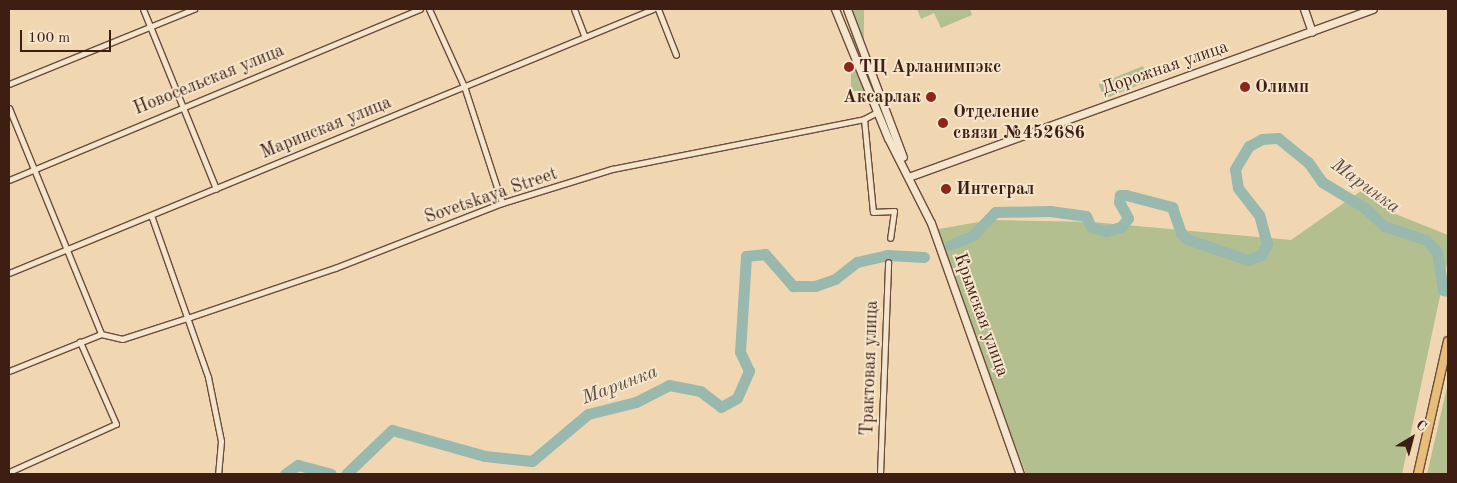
<!DOCTYPE html>
<meta charset="utf-8">
<style>
body{margin:0}
#map{position:relative;width:1457px;height:483px;overflow:hidden;background:#f0d7b2;font-family:"Old Standard TT",serif}
div>[style]{position:absolute}
.green>*{inset:0;background:#b4bf90;transform-origin:0 0}
.river>*{height:11px;margin:-5.5px;padding:0 5.5px;transform-origin:5.5px;border-radius:5.5px;background:#9ab9ae}
.roads{filter:drop-shadow(1px 0 #6a4c3b) drop-shadow(-1px 0 #6a4c3b) drop-shadow(0 1px #6a4c3b) drop-shadow(0 -1px #6a4c3b)}
.street>*{height:5px;margin:-2.5px;padding:0 2.5px;transform-origin:2.5px;border-radius:2.5px;background:#f5e5cd}
.secondary>*{height:7px;margin:-3.5px;padding:0 3.5px;transform-origin:3.5px;border-radius:3.5px;background:#f5e5cd}
.primary>*{height:8px;margin:-4px;padding:0 4px;transform-origin:4px;border-radius:4px;background:#e8bc79}
.dots>*{width:14px;height:14px;translate:-50% -50%;box-sizing:border-box;border:2px solid #f5e5cd;border-radius:50%}
span{translate:-50% -50%;white-space:nowrap;text-align:center;line-height:1.15;-webkit-text-stroke:4px #f5e5cd;paint-order:stroke}
.poi-label{font-size:18px;color:#3e1e13;font-weight:700}
.left{translate:0 -50%;text-align:left}
.right{translate:-100% -50%;text-align:right}
.street-label{font-size:18px;color:#3e1e13}
.water-label{font-size:19px;color:#5a4c42;font-style:italic}
.frame{position:absolute;inset:0;border:10px solid #3e1e13;pointer-events:none}
.north{position:absolute;left:1387px;top:413px;width:50px;height:50px;-webkit-text-stroke:4px #f5e5cd;paint-order:stroke;rotate:37deg;font-size:14px;font-weight:700;line-height:20px;text-align:center;color:#3e1e13}
.north::after{content:'';display:block;margin:auto;width:18px;height:22px;background:#3e1e13;clip-path:polygon(50% 0,100% 100%,50% 72%,0 100%)}
.scale{position:absolute;left:20px;top:30px;width:91px;height:22px;box-sizing:border-box;border:2px solid #3e1e13;border-top:0;padding-left:6px;font-size:15px;line-height:18px;white-space:nowrap;color:#3e1e13;-webkit-text-stroke:4px #f5e5cd;paint-order:stroke}
</style>
<div id="map">
<div class="green">
<div style="left:851px;top:9px;width:13px;height:82px"></div>
<div style="clip-path:polygon(917px 9px,970px 9px,972px 15px,941px 28px,934px 13px,921px 19px)"></div>
<div style="left:1143px;top:66px;width:16px;height:48px;rotate:68deg"></div>
<div style="clip-path:polygon(1361px 191px,1398px 215px,1448px 235px,1448px 259px,1402px 474px,1026px 474px,933px 230px,990px 220px,1092px 222px,1291px 240px)"></div>
<div style="clip-path:polygon(1448px 383px,1448px 474px,1427px 474px)"></div>
</div>
<div class="river">
<div style="left:950px;top:245px;width:25px;rotate:-23deg"></div>
<div style="left:973px;top:235px;width:32px;rotate:-46deg"></div>
<div style="left:995px;top:212px;width:55px;rotate:-1deg"></div>
<div style="left:1050px;top:211px;width:36px;rotate:8deg"></div>
<div style="left:1086px;top:216px;width:12px;rotate:66deg"></div>
<div style="left:1091px;top:227px;width:16px;rotate:15deg"></div>
<div style="left:1106px;top:231px;width:16px;rotate:-15deg"></div>
<div style="left:1121px;top:227px;width:11px;rotate:-52deg"></div>
<div style="left:1128px;top:218px;width:18px;rotate:-119deg"></div>
<div style="left:1119px;top:202px;width:7px;rotate:-82deg"></div>
<div style="left:1120px;top:195px;width:6px"></div>
<div style="left:1126px;top:195px;width:48px;rotate:14.6deg"></div>
<div style="left:1172px;top:207px;width:28px;rotate:71deg"></div>
<div style="left:1181px;top:233px;width:8px;rotate:45deg"></div>
<div style="left:1187px;top:239px;width:65px;rotate:19deg"></div>
<div style="left:1248px;top:260px;width:14px;rotate:-21deg"></div>
<div style="left:1261px;top:255px;width:13px;rotate:-61deg"></div>
<div style="left:1267px;top:244px;width:30px;rotate:-105deg"></div>
<div style="left:1259px;top:215px;width:34px;rotate:-128deg"></div>
<div style="left:1238px;top:188px;width:19px;rotate:-99deg"></div>
<div style="left:1235px;top:169px;width:27px;rotate:-59deg"></div>
<div style="left:1249px;top:146px;width:15px;rotate:-28deg"></div>
<div style="left:1262px;top:139px;width:16px;rotate:-4deg"></div>
<div style="left:1278px;top:138px;width:38px;rotate:39deg"></div>
<div style="left:1308px;top:162px;width:24px;rotate:55deg"></div>
<div style="left:1322px;top:182px;width:50px;rotate:31.2deg"></div>
<div style="left:1365px;top:208px;width:26px;rotate:43deg"></div>
<div style="left:1384px;top:226px;width:44px;rotate:18.4deg"></div>
<div style="left:1426px;top:240px;width:16px;rotate:47deg"></div>
<div style="left:1437px;top:252px;width:38px;rotate:81deg"></div>
<div style="left:1443px;top:290px;width:5px;rotate:11deg"></div>
<div style="left:285px;top:474px;width:16px;rotate:-35deg"></div>
<div style="left:298px;top:465px;width:34px;rotate:15deg"></div>
<div style="left:346px;top:474px;width:64px;rotate:-43.7deg"></div>
<div style="left:392px;top:430px;width:97px;rotate:15.6deg"></div>
<div style="left:485px;top:456px;width:47px;rotate:6.1deg"></div>
<div style="left:532px;top:461px;width:73px;rotate:-40deg"></div>
<div style="left:588px;top:414px;width:49px;rotate:-14deg"></div>
<div style="left:636px;top:402px;width:37px;rotate:-27deg"></div>
<div style="left:669px;top:385px;width:32px;rotate:11deg"></div>
<div style="left:700px;top:391px;width:26px;rotate:37deg"></div>
<div style="left:721px;top:407px;width:18px;rotate:-29deg"></div>
<div style="left:737px;top:398px;width:30px;rotate:-66deg"></div>
<div style="left:749px;top:371px;width:21px;rotate:-115deg"></div>
<div style="left:740px;top:352px;width:96px;rotate:-86.4deg"></div>
<div style="left:746px;top:256px;width:19px;rotate:-6deg"></div>
<div style="left:765px;top:254px;width:43px;rotate:48.8deg"></div>
<div style="left:793px;top:286px;width:22px"></div>
<div style="left:815px;top:286px;width:21px;rotate:-19deg"></div>
<div style="left:835px;top:279px;width:28px;rotate:-38deg"></div>
<div style="left:857px;top:262px;width:31px;rotate:-13deg"></div>
<div style="left:887px;top:255px;width:37px;rotate:3deg"></div>
</div>
<div class="roads">
<div class="street">
<div style="left:143px;top:9px;width:194px;rotate:67.9deg"></div>
<div style="left:429px;top:9px;width:85px;rotate:65.6deg"></div>
<div style="left:464px;top:86px;width:123px;rotate:72deg"></div>
<div style="left:574px;top:9px;width:30px;rotate:69deg"></div>
<div style="left:658px;top:9px;width:49px;rotate:68.6deg"></div>
<div style="left:9px;top:84px;width:200px;rotate:-22.1deg"></div>
<div style="left:9px;top:108px;width:244px;rotate:67.8deg"></div>
<div style="left:864px;top:119px;width:93px;rotate:84.5deg"></div>
<div style="left:873px;top:212px;width:21px;rotate:-3deg"></div>
<div style="left:894px;top:211px;width:27px;rotate:98deg"></div>
<div style="left:9px;top:180px;width:445px;rotate:-22.6deg"></div>
<div style="left:151px;top:215px;width:172px;rotate:70.6deg"></div>
<div style="left:208px;top:377px;width:65px;rotate:78.5deg"></div>
<div style="left:221px;top:441px;width:33px;rotate:95deg"></div>
<div style="left:9px;top:273px;width:696px;rotate:-22.29deg"></div>
<div style="left:9px;top:371px;width:99px;rotate:-21.9deg"></div>
<div style="left:101px;top:334px;width:22px;rotate:13deg"></div>
<div style="left:122px;top:339px;width:71px;rotate:-17.9deg"></div>
<div style="left:190px;top:317px;width:153px;rotate:-18.7deg"></div>
<div style="left:335px;top:268px;width:179px;rotate:-21.3deg"></div>
<div style="left:502px;top:203px;width:115px;rotate:-17.2deg"></div>
<div style="left:612px;top:169px;width:257px;rotate:-11.2deg"></div>
<div style="left:864px;top:119px;width:15px;rotate:-28deg"></div>
<div style="left:9px;top:472px;width:117px;rotate:-24.2deg"></div>
<div style="left:116px;top:424px;width:90px;rotate:-113.7deg"></div>
<div style="left:880px;top:474px;width:212px;rotate:-87.8deg"></div>
</div>
<div class="secondary">
<div style="left:835px;top:9px;width:139px;rotate:67.7deg"></div>
<div style="left:888px;top:138px;width:95px;rotate:63.2deg"></div>
<div style="left:931px;top:223px;width:266px;rotate:70.5deg"></div>
<div style="left:847px;top:9px;width:158px;rotate:69.3deg"></div>
<div style="left:1304px;top:9px;width:24px;rotate:71deg"></div>
<div style="left:911px;top:176px;width:491px;rotate:-19.9deg"></div>
</div>
<div class="primary">
<div style="left:1418px;top:474px;width:136px;rotate:-77.3deg"></div>
</div>
</div>
<div class="dots">
<div style="left:849px;top:67px;background:#8f2418"></div>
<div style="left:1245px;top:87px;background:#8f2418"></div>
<div style="left:931px;top:97px;background:#8f2418"></div>
<div style="left:943px;top:123px;background:#8f2418"></div>
<div style="left:946px;top:189px;background:#8f2418"></div>
</div>
<div class="poi-label">
<span class="left" style="left:859px;top:67px">ТЦ Арланимпэкс</span>
<span class="left" style="left:1255px;top:87px">Олимп</span>
<span class="right" style="left:921px;top:97px">Аксарлак</span>
<span class="left" style="left:953px;top:123px">Отделение<br>связи №452686</span>
<span class="left" style="left:956px;top:189px">Интеграл</span>
</div>
<div class="street-label">
<span style="left:1165px;top:68px;rotate:-19deg">Дорожная улица</span>
<span style="left:209px;top:80px;rotate:-22deg">Новосельская улица</span>
<span style="left:326px;top:128px;rotate:-22deg">Маринская улица</span>
<span style="left:491px;top:196px;rotate:-19deg">Sovetskaya Street</span>
<span style="left:981px;top:315px;rotate:70deg">Крымская улица</span>
<span style="left:870px;top:368px;rotate:-88deg">Трактовая улица</span>
</div>
<div class="water-label">
<span style="left:1365px;top:187px;rotate:36deg">Маринка</span>
<span style="left:620px;top:386px;rotate:-21deg">Маринка</span>
</div>
<div class="frame"></div>
<div class="north">С</div>
<div class="scale">100 m</div>
</div>
